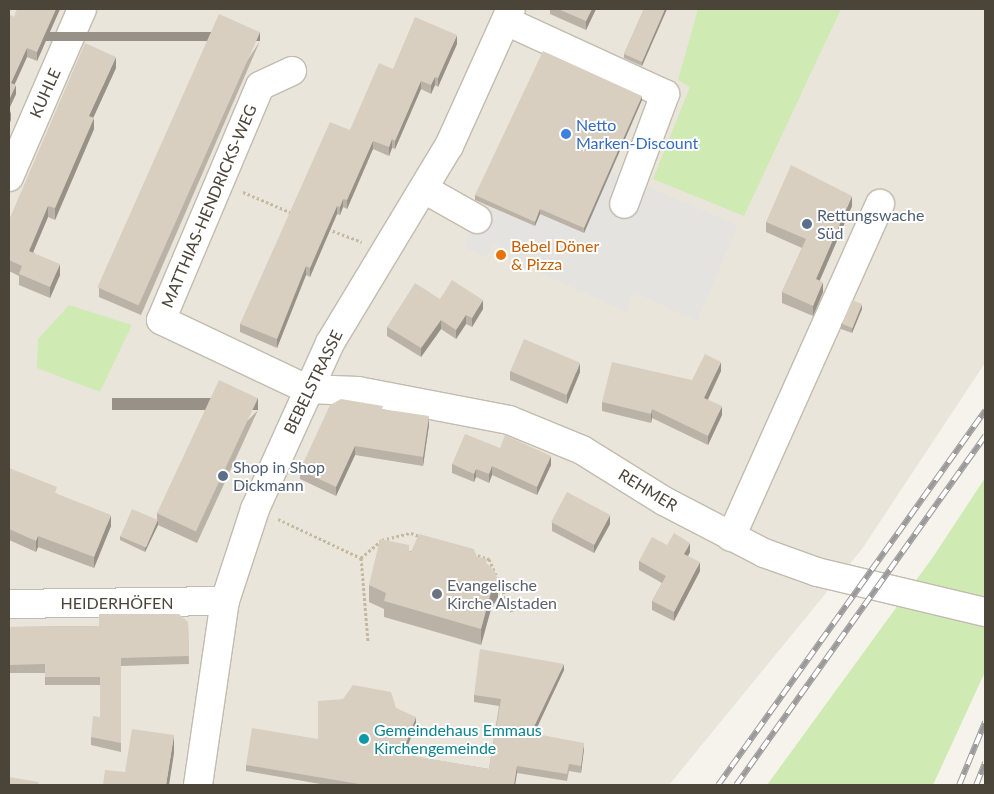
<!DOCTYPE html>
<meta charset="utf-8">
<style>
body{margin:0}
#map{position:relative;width:994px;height:794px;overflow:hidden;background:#f6f3ec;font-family:Lato,sans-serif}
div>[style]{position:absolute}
.residential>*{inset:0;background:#eae5da}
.green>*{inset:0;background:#d0eab4}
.parking>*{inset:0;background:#e5e3e0}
.path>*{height:3px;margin-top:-1.5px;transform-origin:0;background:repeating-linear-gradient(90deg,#c4b89f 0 2.5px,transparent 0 5px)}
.roads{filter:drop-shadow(1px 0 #c2bbae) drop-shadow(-1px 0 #c2bbae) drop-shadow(0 1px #c2bbae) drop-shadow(0 -1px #c2bbae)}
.minor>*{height:28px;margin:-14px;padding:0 14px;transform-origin:14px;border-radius:14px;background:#fff}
.rail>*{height:5.5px;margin-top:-2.75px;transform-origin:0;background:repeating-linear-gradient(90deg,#fff 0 11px,#9a9a9a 0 22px);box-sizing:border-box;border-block:1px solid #9a9a9a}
.wall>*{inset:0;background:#bab2a6}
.shaded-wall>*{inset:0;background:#979187;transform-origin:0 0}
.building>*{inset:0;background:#d8cfc1;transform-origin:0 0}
.dots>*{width:14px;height:14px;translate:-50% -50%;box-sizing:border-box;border:2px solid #fff;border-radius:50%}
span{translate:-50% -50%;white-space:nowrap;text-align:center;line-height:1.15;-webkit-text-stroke:4px #fff;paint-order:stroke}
.street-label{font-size:16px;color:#4b4439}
.shop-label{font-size:16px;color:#366cbe}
.left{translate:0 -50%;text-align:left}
.service-label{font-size:16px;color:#4e5e75}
.food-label{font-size:16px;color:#c56008}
.worship-label{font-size:16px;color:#5b616d}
.culture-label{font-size:16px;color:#0d838f}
.frame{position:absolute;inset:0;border:10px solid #4b4439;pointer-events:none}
</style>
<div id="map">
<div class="residential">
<div style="clip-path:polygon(9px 9px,985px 9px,985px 363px,862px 549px,669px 785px,9px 785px)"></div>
</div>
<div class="green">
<div style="clip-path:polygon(698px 9px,841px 9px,744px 216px,653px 179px,690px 87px,678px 80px)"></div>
<div style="clip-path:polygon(69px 305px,132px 325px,100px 392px,37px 368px,38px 339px)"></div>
<div style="clip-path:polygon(985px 478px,985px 672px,933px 785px,767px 785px,933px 557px)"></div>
</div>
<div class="parking">
<div style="clip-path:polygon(611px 171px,738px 225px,697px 321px,633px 292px,626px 312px,512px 260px,516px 252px,494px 243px,487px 258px,463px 246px,484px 206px,535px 226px,540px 214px,584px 233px)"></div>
</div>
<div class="path">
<div style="left:243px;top:192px;width:53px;rotate:23.2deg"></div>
<div style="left:328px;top:229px;width:36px;rotate:21deg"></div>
<div style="left:278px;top:519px;width:92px;rotate:25.2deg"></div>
<div style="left:361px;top:558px;width:83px;rotate:85.2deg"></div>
<div style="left:473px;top:554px;width:17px;rotate:17deg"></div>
<div style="left:489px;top:559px;width:58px;rotate:66.5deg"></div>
<div style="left:361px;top:558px;width:28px;rotate:-41deg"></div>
<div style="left:382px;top:540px;width:30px;rotate:-14deg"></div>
<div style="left:411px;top:533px;width:12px;rotate:20deg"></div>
</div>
<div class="roads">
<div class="minor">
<div style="left:506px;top:21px;width:175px;rotate:24.7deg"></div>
<div style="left:665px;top:94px;width:117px;rotate:110.4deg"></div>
<div style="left:292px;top:71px;width:35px;rotate:155deg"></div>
<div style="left:260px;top:86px;width:254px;rotate:112.9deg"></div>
<div style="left:161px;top:320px;width:161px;rotate:25.3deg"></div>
<div style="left:307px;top:389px;width:51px;rotate:2.2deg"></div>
<div style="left:358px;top:391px;width:154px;rotate:10.9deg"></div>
<div style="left:509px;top:420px;width:79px;rotate:22.3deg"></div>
<div style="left:582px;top:450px;width:97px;rotate:31.9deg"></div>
<div style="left:664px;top:501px;width:113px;rotate:27.5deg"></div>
<div style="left:764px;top:553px;width:56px;rotate:19.7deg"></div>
<div style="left:817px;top:572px;width:173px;rotate:13.4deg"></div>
<div style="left:9px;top:177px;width:183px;rotate:-66.5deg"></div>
<div style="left:424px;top:189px;width:61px;rotate:29.5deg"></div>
<div style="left:731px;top:537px;width:365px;rotate:-65.9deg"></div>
<div style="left:9px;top:604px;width:216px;rotate:-0.8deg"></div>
<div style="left:198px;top:785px;width:186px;rotate:-81.7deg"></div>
<div style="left:225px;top:601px;width:97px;rotate:-71.9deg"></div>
<div style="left:255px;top:509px;width:182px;rotate:-65.7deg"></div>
<div style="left:330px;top:343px;width:230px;rotate:-58.9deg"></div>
<div style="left:449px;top:146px;width:150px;rotate:-65.7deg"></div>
</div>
</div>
<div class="rail">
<div style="left:718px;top:785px;width:460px;rotate:-54.5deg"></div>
<div style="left:736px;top:785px;width:429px;rotate:-54.5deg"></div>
<div style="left:959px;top:785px;width:68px;rotate:-67.6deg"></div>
<div style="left:976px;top:785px;width:24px;rotate:-68deg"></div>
</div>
<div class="wall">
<div style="clip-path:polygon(60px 9px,37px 61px,27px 57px,15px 84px,16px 94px,9px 109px,14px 17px)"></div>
<div style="clip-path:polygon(550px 9px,596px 9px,586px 30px,550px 14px)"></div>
<div style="clip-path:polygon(644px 9px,667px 9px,642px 66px,624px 58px,624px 54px)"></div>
<div style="clip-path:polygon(260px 41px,141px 315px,99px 297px,99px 288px)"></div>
<div style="clip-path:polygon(457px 44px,438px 87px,435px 85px,431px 94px,421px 89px,395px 149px,392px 148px,389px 156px,373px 149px,347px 209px,343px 207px,340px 215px,337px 214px,310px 277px,306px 275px,277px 348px,240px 332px,240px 324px,350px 130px,393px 69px)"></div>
<div style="clip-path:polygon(116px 68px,93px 118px,94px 129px,55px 220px,48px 217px,33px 252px,60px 275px,50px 298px,19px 285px,19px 276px,9px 271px,9px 220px)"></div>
<div style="clip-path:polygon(642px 100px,584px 233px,540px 214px,535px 226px,475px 200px,475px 195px)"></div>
<div style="clip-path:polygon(852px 206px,820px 280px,823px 292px,813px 316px,782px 303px,782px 292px,802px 248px,766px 232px,766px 222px)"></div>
<div style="clip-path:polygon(440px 299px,483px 309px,472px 327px,466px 324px,456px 339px,441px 329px,421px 357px,387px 336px,387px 327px)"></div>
<div style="clip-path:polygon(862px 309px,852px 333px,841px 329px,841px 324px)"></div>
<div style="clip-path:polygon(510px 371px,580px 372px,567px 404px,510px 380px)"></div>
<div style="clip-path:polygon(721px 371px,708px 400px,722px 415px,708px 445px,652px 418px,651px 423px,602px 411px,602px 402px,692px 380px)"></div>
<div style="clip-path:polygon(383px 409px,429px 425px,423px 466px,355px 455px,336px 496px,300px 479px,300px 470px)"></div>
<div style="clip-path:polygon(258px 410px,197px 543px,158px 525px,145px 552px,120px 540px,120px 536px,157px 520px,157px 513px)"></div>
<div style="clip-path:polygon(500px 448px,551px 465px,537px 495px,492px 475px,489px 483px,476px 477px,474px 482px,452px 473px,452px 464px)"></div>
<div style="clip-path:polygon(9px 468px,57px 494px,111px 526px,94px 568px,38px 547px,36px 552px,9px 540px)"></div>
<div style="clip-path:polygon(552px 522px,610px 524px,594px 553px,552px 531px)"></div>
<div style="clip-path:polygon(667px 545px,690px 552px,688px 556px,700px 571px,674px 621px,652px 610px,652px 601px,662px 583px,639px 570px,639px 561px)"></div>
<div style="clip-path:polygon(409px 551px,476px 556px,487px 564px,498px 597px,491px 609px,481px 645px,384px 617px,384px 609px,369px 602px,369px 585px)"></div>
<div style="clip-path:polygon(188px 622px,189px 664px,121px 666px,121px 752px,91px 745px,91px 737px,100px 717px,100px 685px,45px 685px,45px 673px,9px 673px,9px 627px,99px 626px)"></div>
<div style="clip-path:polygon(564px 670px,534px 734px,584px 749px,581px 773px,569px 771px,567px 781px,517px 773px,515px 785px,326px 785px,246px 771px,246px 765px,318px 739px,396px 708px,416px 723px,405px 755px,489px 769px,499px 706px,474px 702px,474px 695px)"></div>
</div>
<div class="shaded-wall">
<div style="clip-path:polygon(56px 9px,60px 9px,37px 61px,37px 52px)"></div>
<div style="clip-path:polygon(592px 9px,596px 9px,586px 30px,586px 21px)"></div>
<div style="clip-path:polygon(665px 9px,667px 9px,642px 66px,642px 62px)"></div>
<div style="left:260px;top:32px;width:9px;height:299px;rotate:90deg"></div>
<div style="clip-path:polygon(457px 35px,457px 44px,438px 87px,438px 78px)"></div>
<div style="clip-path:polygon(27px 48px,27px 57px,11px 92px,11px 83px)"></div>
<div style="clip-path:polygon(116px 57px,116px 68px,89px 127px,89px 116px)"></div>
<div style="clip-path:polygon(435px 77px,435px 85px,431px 94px,431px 85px)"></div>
<div style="clip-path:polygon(421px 81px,421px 89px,395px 149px,395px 141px)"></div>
<div style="clip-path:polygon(16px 85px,16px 94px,9px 109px,9px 100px)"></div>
<div style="clip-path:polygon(642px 96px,642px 100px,584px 233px,584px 228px)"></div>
<div style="clip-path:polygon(11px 111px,11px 120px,9px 125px,9px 116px)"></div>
<div style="clip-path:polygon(94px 118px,94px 129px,55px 220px,55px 208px)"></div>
<div style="clip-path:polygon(392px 139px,392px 148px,389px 156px,389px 147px)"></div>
<div style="clip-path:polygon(373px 141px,373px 149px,347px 209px,347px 200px)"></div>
<div style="clip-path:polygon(852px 196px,852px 206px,816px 289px,816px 279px)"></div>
<div style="clip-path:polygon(343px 199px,343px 207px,340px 215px,340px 207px)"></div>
<div style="clip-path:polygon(48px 206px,48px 217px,29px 262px,29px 251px)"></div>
<div style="clip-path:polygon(337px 206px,337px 214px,310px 277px,310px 268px)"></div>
<div style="clip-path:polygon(540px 209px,540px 214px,535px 226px,535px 222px)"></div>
<div style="clip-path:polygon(60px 264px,60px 275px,50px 298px,50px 287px)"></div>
<div style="clip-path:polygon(306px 266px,306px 275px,277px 348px,277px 339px)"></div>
<div style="clip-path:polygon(823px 282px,823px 292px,813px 316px,813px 306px)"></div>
<div style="clip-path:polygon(483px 300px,483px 309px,472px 327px,472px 318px)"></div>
<div style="clip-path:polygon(862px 304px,862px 309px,852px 333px,852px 329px)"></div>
<div style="clip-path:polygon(466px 315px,466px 324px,456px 339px,456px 330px)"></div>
<div style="clip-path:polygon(441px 320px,441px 329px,421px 357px,421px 348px)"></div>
<div style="clip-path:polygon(721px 362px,721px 371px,704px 407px,704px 398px)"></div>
<div style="clip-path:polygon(580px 363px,580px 372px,567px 404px,567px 395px)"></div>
<div style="left:258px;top:398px;width:12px;height:146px;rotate:90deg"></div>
<div style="clip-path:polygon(722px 406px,722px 415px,708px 445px,708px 436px)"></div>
<div style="clip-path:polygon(652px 409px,652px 418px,651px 423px,651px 414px)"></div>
<div style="clip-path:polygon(429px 416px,429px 425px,423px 466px,423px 457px)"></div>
<div style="clip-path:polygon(355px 446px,355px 455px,336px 496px,336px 487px)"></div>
<div style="clip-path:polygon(551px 456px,551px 465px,537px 495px,537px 487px)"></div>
<div style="clip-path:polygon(492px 466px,492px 475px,489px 483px,489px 474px)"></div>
<div style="clip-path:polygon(476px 469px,476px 477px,474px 482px,474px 474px)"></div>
<div style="clip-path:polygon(111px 515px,111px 526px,94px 568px,94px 557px)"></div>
<div style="clip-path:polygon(610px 515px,610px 524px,594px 553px,594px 544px)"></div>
<div style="clip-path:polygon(158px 520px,158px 525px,145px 552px,145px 548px)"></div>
<div style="clip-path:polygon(38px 536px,38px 547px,36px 552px,36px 541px)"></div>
<div style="clip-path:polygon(690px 543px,690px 552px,684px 563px,684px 554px)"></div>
<div style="clip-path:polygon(700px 562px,700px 571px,674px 621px,674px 612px)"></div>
<div style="clip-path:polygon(498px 580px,498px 597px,491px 609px,481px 645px,481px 629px,491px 592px)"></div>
<div style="clip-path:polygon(564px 664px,564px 670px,531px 740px,531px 733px)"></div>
<div style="clip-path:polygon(416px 717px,416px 723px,402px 761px,402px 754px)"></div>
<div style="clip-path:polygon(174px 735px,174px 753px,169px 785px,166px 785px)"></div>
<div style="clip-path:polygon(584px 743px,584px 749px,581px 773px,581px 766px)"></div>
<div style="clip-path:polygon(517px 766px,517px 773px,515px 785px,514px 785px)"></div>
</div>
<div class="building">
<div style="clip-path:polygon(17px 9px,56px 9px,37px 52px,27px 48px,11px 83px,16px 85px,9px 100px,9px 14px,14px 17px)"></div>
<div style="clip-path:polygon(558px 9px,592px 9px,586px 21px)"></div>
<div style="clip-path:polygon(644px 9px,665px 9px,642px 62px,624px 54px)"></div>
<div style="left:219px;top:14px;width:45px;height:299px;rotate:24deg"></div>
<div style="clip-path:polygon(415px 17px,457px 35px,438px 78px,435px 77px,431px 85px,421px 81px,395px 141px,392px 139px,389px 147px,373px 141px,347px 200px,343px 199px,340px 207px,337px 206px,310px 268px,306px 266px,277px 339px,240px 324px,330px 122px,350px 130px,379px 63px,393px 69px)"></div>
<div style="clip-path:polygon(85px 43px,116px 57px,89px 116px,94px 118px,55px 208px,48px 206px,29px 251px,60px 264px,50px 287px,19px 274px,22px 266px,9px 260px,9px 220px)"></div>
<div style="clip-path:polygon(543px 51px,642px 96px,584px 228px,540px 209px,535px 222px,475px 195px)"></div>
<div style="clip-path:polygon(791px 165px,852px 196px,816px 279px,823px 282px,813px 306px,782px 292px,806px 239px,766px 222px)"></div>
<div style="clip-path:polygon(452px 280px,483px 300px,472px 318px,466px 315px,456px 330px,441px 320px,421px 348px,387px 327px,415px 283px,440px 299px)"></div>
<div style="left:852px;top:300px;width:11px;height:26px;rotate:22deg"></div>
<div style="left:524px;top:339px;width:61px;height:35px;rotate:23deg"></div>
<div style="clip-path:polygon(705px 354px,721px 362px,704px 398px,722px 406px,708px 436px,652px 409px,651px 414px,602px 402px,612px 362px,692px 380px)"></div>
<div style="left:219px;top:380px;width:43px;height:147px;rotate:25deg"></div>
<div style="clip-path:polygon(341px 399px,383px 406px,382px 409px,429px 416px,423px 457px,355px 446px,336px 487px,300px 470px,330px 405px)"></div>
<div style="clip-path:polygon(465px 434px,500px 448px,505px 435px,551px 456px,537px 487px,492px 466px,489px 474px,476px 469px,474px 474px,452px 464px)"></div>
<div style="clip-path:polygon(9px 468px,57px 487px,55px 493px,111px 515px,94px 557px,38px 536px,36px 541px,9px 529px)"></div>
<div style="left:567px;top:492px;width:49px;height:34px;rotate:28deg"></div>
<div style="left:132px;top:509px;width:28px;height:30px;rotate:23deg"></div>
<div style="clip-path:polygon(674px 533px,690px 543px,684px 554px,700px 562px,674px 612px,652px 601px,666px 576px,639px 561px,652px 537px,667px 545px)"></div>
<div style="clip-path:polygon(419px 534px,474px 549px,476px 556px,487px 559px,486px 563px,494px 570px,498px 580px,491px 592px,481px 629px,384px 601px,386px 593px,369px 585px,380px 539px,409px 545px,409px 551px,411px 552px)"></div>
<div style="clip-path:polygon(99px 614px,179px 614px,188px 622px,189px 656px,121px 658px,121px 743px,91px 737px,93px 716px,100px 717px,100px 677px,45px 677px,45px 664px,9px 665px,9px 627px,99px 626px)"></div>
<div style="clip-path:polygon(480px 649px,564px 664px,531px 733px,584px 743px,581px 766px,569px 764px,567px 774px,517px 766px,514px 785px,365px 785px,246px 765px,252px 728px,318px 739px,318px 701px,343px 699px,353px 685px,391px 692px,396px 708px,416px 717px,402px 754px,489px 769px,501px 699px,474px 695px)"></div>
<div style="clip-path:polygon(132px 729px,174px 735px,166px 785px,103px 785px,105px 770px,125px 772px)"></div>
<div style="clip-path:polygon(9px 777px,39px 782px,38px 785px,9px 785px)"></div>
</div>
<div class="dots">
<div style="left:566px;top:134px;background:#3f7fe0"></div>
<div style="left:807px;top:224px;background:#5c6f8a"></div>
<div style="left:501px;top:255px;background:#e8710a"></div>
<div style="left:223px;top:476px;background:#5c6f8a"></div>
<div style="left:437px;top:594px;background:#6b7280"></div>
<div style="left:364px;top:739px;background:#0f9aa8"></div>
</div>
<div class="street-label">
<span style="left:45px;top:93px;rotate:-66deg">KUHLE</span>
<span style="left:209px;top:206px;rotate:-67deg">MATTHIAS-HENDRICKS-WEG</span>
<span style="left:313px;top:382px;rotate:-64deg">BEBELSTRASSE</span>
<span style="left:648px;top:490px;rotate:31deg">REHMER</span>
<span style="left:117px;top:603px">HEIDERHÖFEN</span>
</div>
<div class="shop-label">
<span class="left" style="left:576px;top:134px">Netto<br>Marken-Discount</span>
</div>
<div class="service-label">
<span class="left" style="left:817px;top:224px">Rettungswache<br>Süd</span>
<span class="left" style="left:233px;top:476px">Shop in Shop<br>Dickmann</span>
</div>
<div class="food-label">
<span class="left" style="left:511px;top:255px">Bebel Döner<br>&amp; Pizza</span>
</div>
<div class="worship-label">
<span class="left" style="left:447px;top:594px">Evangelische<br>Kirche Alstaden</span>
</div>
<div class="culture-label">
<span class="left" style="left:374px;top:739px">Gemeindehaus Emmaus<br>Kirchengemeinde</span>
</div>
<div class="frame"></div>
</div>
